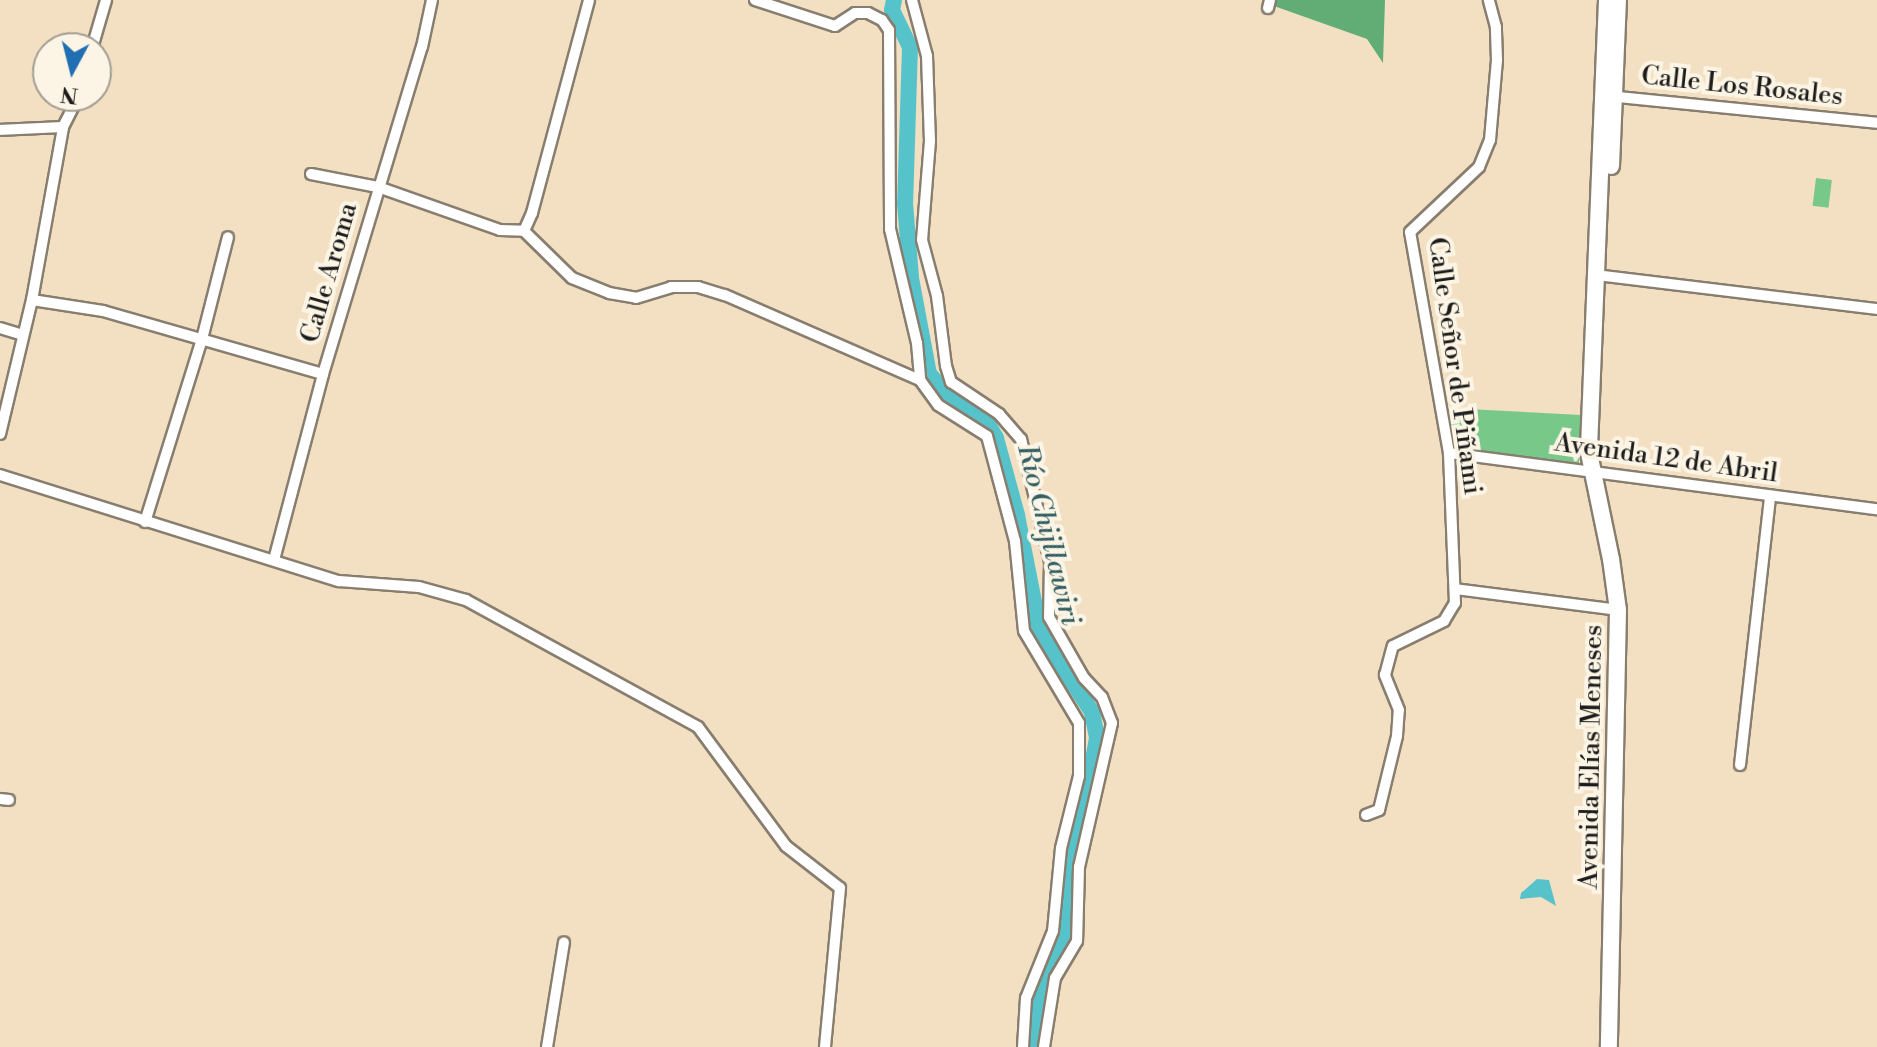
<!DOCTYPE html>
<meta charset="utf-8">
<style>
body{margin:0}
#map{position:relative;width:1877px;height:1047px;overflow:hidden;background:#f3e0c2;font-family:"Libre Bodoni",serif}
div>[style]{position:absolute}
.green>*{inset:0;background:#78c889;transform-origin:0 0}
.forest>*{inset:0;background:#62ac75}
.water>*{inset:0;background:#56c3cb}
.river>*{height:16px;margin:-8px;padding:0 8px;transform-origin:8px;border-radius:8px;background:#56c3cb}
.roads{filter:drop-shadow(2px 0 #887e6f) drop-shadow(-2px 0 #887e6f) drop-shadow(0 2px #887e6f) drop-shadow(0 -2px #887e6f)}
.minor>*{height:10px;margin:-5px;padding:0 5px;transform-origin:5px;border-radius:5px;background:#fff}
.primary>*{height:16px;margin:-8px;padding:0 8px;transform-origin:8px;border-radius:8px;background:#fff}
span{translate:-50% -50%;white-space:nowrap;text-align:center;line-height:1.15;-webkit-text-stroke:8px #fcf5e5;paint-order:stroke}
.street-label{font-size:26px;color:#1c1c1c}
.water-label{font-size:28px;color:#335f62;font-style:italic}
.north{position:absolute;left:32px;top:32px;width:80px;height:80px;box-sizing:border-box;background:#fcf5e5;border:2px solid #a29e95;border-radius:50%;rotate:187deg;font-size:22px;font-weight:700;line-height:32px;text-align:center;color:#1c1c1c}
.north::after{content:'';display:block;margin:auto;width:28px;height:36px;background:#1f6fb2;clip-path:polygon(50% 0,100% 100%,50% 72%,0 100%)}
</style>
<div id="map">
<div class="green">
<div style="left:1816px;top:178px;width:16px;height:28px;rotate:7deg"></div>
<div style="clip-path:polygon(1449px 408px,1581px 415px,1579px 464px,1454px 449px)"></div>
</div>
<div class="forest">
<div style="clip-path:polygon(1275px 0,1385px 0,1383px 63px,1367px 39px,1274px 6px)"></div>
</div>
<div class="water">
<div style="clip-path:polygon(1537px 879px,1549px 880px,1556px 906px,1541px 897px,1520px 899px,1521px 893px)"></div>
</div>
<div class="river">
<div style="left:894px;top:0;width:10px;rotate:101deg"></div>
<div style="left:892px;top:10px;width:41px;rotate:64.1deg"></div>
<div style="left:910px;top:47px;width:156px;rotate:91.8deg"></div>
<div style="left:905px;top:203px;width:75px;rotate:85.4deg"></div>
<div style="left:911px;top:278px;width:98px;rotate:79.4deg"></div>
<div style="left:929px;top:374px;width:22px;rotate:47deg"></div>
<div style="left:944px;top:390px;width:50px;rotate:35.3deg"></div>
<div style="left:985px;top:419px;width:22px;rotate:60deg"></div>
<div style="left:996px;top:438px;width:80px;rotate:74.7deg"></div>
<div style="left:1017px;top:515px;width:119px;rotate:78.9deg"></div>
<div style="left:1040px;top:632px;width:95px;rotate:57deg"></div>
<div style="left:1092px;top:712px;width:26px;rotate:79deg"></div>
<div style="left:1097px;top:738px;width:56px;rotate:100.3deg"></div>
<div style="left:1087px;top:793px;width:56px;rotate:108.8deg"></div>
<div style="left:1069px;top:846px;width:94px;rotate:91.8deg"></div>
<div style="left:1066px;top:940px;width:59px;rotate:118.3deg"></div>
<div style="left:1038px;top:992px;width:55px;rotate:95.2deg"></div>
</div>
<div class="roads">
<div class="minor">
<div style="left:755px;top:0;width:84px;rotate:18deg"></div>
<div style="left:835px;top:26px;width:24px;rotate:-33deg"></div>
<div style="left:855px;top:13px;width:13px"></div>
<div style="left:868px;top:13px;width:16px;rotate:27deg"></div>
<div style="left:882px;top:20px;width:12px;rotate:55deg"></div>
<div style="left:889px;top:30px;width:199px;rotate:89.7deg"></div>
<div style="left:890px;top:229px;width:117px;rotate:76.7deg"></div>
<div style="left:917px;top:343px;width:37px;rotate:85deg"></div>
<div style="left:920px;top:380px;width:31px;rotate:54deg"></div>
<div style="left:938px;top:405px;width:58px;rotate:32.3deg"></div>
<div style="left:987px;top:436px;width:109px;rotate:75.1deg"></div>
<div style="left:1015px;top:541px;width:90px;rotate:84.3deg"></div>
<div style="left:1024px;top:631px;width:107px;rotate:59.1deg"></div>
<div style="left:1079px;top:723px;width:53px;rotate:90deg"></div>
<div style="left:1079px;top:776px;width:74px;rotate:104deg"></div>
<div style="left:1061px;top:848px;width:83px;rotate:95.5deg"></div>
<div style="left:1053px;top:931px;width:72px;rotate:111.9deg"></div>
<div style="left:1026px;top:998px;width:49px;rotate:93.5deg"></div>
<div style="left:912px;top:0;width:58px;rotate:75deg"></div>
<div style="left:927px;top:56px;width:85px;rotate:88deg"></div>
<div style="left:930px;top:141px;width:99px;rotate:94.6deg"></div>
<div style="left:922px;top:240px;width:58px;rotate:75deg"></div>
<div style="left:937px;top:296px;width:71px;rotate:82.7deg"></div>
<div style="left:946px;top:366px;width:17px;rotate:73deg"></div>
<div style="left:951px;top:382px;width:58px;rotate:33.7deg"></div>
<div style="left:999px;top:414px;width:33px;rotate:49deg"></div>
<div style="left:1021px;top:439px;width:126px;rotate:76.7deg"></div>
<div style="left:1050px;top:562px;width:55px;rotate:91deg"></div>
<div style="left:1049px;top:617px;width:70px;rotate:60.2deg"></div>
<div style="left:1084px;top:678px;width:26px;rotate:47deg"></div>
<div style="left:1102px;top:697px;width:28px;rotate:69deg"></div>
<div style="left:1112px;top:723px;width:148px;rotate:102.9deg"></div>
<div style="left:1079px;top:867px;width:74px;rotate:91.5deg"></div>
<div style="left:1077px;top:941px;width:43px;rotate:120.7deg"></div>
<div style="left:1055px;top:978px;width:70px;rotate:99.1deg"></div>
<div style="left:1268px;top:8px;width:8px;rotate:-76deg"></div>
<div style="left:92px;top:48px;width:50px;rotate:-73.7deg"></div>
<div style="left:1608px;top:96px;width:270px;rotate:5.7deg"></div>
<div style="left:0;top:130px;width:63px;rotate:-2.7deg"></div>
<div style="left:311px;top:174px;width:68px;rotate:11deg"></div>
<div style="left:378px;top:187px;width:129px;rotate:19.4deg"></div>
<div style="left:500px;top:230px;width:24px;rotate:2deg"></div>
<div style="left:524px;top:231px;width:67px;rotate:44.4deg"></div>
<div style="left:572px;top:278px;width:40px;rotate:22deg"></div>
<div style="left:609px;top:293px;width:27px;rotate:10deg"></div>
<div style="left:636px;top:298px;width:37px;rotate:-17deg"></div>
<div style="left:671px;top:287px;width:27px"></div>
<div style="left:698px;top:287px;width:28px;rotate:17deg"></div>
<div style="left:725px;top:295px;width:213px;rotate:23.6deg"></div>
<div style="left:524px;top:231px;width:20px;rotate:-66deg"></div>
<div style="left:532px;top:213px;width:220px;rotate:-75deg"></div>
<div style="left:1596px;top:275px;width:283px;rotate:6.9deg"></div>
<div style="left:32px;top:300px;width:72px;rotate:8.8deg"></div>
<div style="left:103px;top:311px;width:229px;rotate:16deg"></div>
<div style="left:0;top:328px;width:24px;rotate:17deg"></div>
<div style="left:0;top:434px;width:138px;rotate:-76.6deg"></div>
<div style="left:32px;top:300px;width:176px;rotate:-79.8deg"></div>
<div style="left:63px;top:127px;width:35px;rotate:-63deg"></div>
<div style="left:1449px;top:453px;width:432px;rotate:7.5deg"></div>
<div style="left:0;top:475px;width:355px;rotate:17.4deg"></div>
<div style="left:339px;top:581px;width:80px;rotate:4.3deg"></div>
<div style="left:419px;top:587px;width:49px;rotate:15.5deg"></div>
<div style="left:466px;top:600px;width:264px;rotate:28.7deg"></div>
<div style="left:698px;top:727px;width:148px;rotate:53.5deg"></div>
<div style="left:786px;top:846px;width:68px;rotate:37.9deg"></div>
<div style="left:840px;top:888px;width:160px;rotate:95.4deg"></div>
<div style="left:145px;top:522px;width:192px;rotate:-72.7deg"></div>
<div style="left:202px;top:339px;width:105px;rotate:-75.7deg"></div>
<div style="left:274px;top:560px;width:192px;rotate:-75.2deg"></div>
<div style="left:323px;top:374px;width:342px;rotate:-73.2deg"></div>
<div style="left:422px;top:47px;width:48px;rotate:-78deg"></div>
<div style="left:1455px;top:589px;width:164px;rotate:7.3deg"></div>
<div style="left:1740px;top:765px;width:271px;rotate:-83.6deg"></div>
<div style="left:0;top:799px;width:9px;rotate:6deg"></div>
<div style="left:1366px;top:815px;width:14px;rotate:-21deg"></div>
<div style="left:1379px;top:810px;width:76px;rotate:-76.3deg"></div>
<div style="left:1397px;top:736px;width:26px;rotate:-86deg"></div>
<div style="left:1399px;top:710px;width:38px;rotate:-112deg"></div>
<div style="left:1385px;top:675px;width:30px;rotate:-75deg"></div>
<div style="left:1393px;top:646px;width:57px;rotate:-26.1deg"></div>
<div style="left:1444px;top:621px;width:21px;rotate:-59deg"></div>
<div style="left:1455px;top:603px;width:150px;rotate:-92.3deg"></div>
<div style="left:1449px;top:453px;width:224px;rotate:-100deg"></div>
<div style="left:1410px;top:232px;width:95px;rotate:-43.3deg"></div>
<div style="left:1479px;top:167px;width:29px;rotate:-68deg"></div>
<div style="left:1490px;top:140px;width:80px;rotate:-85deg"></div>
<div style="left:1497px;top:60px;width:33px;rotate:-92deg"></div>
<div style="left:1496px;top:27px;width:28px;rotate:-105deg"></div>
<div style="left:547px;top:1047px;width:106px;rotate:-80.8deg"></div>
</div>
<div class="primary">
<div style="left:1607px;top:0;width:453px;rotate:92.3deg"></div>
<div style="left:1589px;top:453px;width:108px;rotate:78.3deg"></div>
<div style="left:1611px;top:559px;width:51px;rotate:82.2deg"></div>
<div style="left:1618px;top:610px;width:437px;rotate:91.2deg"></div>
<div style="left:1611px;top:166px;width:166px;rotate:-87.6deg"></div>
</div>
</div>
<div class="street-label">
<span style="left:1742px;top:87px;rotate:6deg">Calle Los Rosales</span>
<span style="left:330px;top:273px;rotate:-74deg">Calle Aroma</span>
<span style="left:1454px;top:366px;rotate:82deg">Calle Señor de Piñami</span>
<span style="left:1666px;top:459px;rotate:8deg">Avenida 12 de Abril</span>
<span style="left:1592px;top:757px;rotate:-89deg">Avenida Elías Meneses</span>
</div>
<div class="water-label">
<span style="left:1048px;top:535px;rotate:76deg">Río Chijllawiri</span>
</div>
<div class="north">N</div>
</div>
